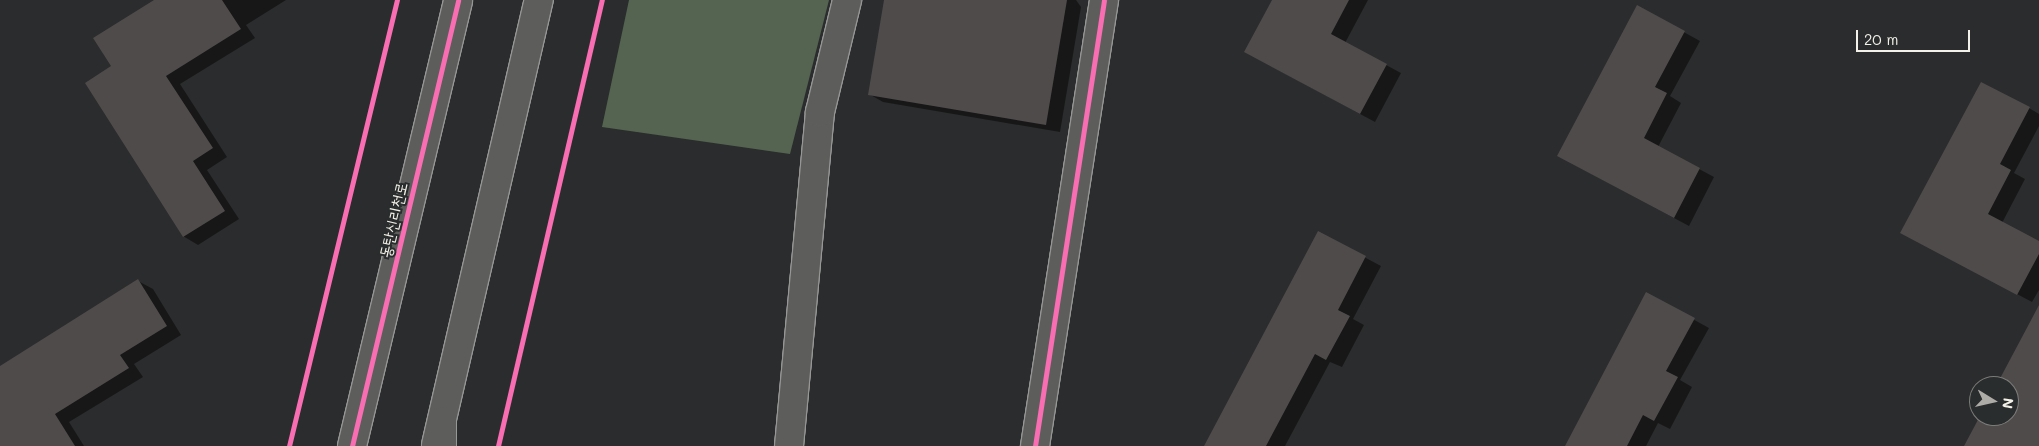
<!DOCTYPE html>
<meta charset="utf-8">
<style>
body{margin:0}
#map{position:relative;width:2039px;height:446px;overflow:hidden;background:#2b2c2d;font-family:Mali,"Poor Story",sans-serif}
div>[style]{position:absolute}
.green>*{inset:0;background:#556450}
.shadow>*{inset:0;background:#0007}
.building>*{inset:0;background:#4f4b4b}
.roads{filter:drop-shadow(1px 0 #979796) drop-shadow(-1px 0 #979796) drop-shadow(0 1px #979796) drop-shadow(0 -1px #979796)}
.street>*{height:28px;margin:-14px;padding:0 14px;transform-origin:14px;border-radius:14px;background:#5d5d5c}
.secondary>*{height:28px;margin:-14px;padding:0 14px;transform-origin:14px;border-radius:14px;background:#5d5d5c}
.highway>*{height:28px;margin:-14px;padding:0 14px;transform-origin:14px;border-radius:14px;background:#5d5d5c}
.cycleway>*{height:5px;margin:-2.5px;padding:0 2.5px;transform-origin:2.5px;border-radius:2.5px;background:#f96db3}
span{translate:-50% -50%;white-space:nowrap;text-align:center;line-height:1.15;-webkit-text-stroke:4px #2a2d2e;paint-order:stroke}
.street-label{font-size:16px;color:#f4f1e8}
.north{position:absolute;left:1969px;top:376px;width:50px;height:50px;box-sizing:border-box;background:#2a2d2e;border:1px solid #7b7b78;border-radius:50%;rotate:99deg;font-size:14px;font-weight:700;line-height:20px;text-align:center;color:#f4f1e8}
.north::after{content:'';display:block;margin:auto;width:18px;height:22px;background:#aeaca7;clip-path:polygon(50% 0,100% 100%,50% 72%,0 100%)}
.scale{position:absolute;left:1856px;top:30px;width:114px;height:22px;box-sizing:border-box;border:2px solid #f4f1e8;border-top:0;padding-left:6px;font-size:15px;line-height:18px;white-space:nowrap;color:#f4f1e8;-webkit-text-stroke:4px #2a2d2e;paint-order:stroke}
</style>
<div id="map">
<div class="green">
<div style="clip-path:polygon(629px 0,829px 0,790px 154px,602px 127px)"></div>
</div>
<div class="shadow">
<div style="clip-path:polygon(157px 0,286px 0,246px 25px,255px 38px,180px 84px,227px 157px,207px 170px,239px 219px,198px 245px,183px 236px,112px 67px)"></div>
<div style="clip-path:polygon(885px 0,1076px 0,1081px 7px,1060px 132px,883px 102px,869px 94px)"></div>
<div style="clip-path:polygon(1273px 0,1368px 0,1345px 43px,1401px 73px,1375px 122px,1260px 60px)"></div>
<div style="clip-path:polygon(1638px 7px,1700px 41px,1670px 96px,1681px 103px,1658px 147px,1714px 177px,1689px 226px,1573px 164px)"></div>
<div style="clip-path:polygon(2029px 108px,2039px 114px,2039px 126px,2014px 173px,2025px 179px,2002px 223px,2039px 243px,2039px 290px,2032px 302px,1917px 241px)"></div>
<div style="clip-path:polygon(1319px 233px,1381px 266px,1353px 319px,1364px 325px,1342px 367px,1330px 362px,1285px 446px,1206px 446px)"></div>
<div style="clip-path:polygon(138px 281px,153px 289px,181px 335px,134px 364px,143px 377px,69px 422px,84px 446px,0 446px,0 367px)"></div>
<div style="clip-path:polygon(1647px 294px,1709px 328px,1680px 380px,1692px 387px,1670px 429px,1658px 423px,1646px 446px,1566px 446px)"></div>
</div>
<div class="building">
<div style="clip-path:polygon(154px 0,222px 0,241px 29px,166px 76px,213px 148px,193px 161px,225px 211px,183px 237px,85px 83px,111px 66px,93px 38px)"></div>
<div style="clip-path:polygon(884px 0,1067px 0,1046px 125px,868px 95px)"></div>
<div style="clip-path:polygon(1272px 0,1349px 0,1331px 34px,1387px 64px,1360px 114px,1244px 52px)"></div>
<div style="clip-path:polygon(1637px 5px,1685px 31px,1655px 87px,1667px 93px,1644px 138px,1700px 168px,1674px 218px,1557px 156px)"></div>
<div style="clip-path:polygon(1981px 82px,2030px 107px,2000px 164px,2011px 170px,1988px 214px,2039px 241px,2039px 254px,2017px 295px,1900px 233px)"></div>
<div style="clip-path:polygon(1318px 231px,1366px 256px,1338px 310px,1350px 316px,1326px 360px,1315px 354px,1266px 446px,1204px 446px)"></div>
<div style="clip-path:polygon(138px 279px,167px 326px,120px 355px,129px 368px,55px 414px,75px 446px,0 446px,0 366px)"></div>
<div style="clip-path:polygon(1646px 292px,1695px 318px,1666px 371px,1678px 377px,1654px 421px,1643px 415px,1627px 446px,1565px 446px)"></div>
<div style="clip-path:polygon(2039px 305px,2039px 446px,1964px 446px,1980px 416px,2009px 416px,2009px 386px,1996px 386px)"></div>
</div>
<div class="roads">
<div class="street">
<div style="left:789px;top:446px;width:335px;rotate:-84.7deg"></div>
<div style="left:820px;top:112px;width:115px;rotate:-76.4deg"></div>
<div style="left:1035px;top:446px;width:451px;rotate:-81.2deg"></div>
</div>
<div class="secondary">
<div style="left:436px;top:445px;width:457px;rotate:-77deg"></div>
<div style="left:352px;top:446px;width:458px;rotate:-76.6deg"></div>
</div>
<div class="highway">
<div style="left:442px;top:421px;width:25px;rotate:90deg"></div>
</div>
</div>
<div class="cycleway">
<div style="left:289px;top:446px;width:459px;rotate:-76.4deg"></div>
<div style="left:352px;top:446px;width:458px;rotate:-76.6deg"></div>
<div style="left:498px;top:446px;width:458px;rotate:-76.9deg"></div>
<div style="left:1035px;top:446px;width:451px;rotate:-81.2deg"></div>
</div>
<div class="street-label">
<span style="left:393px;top:220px;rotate:-77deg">동탄신리천로</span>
</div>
<div class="north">N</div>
<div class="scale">20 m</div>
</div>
